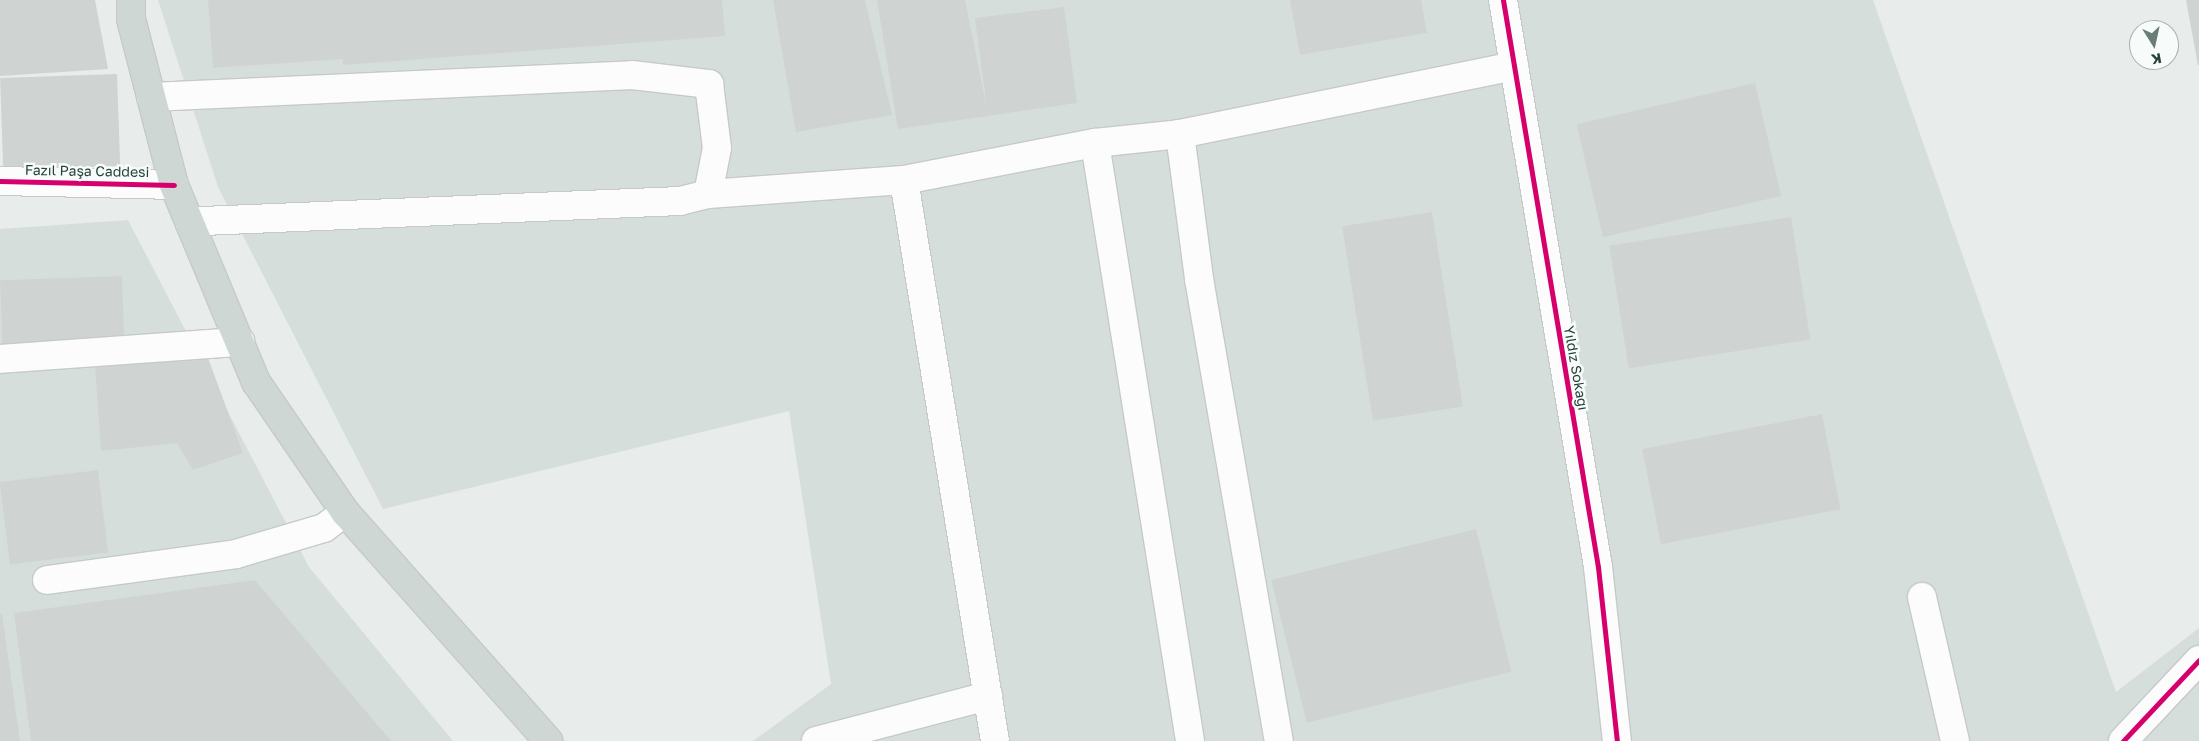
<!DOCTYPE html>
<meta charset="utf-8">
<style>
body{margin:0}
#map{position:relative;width:2199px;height:741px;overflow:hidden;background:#e8edeb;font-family:"Golos Text",sans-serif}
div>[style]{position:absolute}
.built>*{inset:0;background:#d6dedb}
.building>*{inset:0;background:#cfd4d2;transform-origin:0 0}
.roads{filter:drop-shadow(1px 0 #c5cac8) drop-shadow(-1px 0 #c5cac8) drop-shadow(0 1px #c5cac8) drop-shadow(0 -1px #c5cac8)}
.minor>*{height:28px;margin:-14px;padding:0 14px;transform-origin:14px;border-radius:14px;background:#fcfcfc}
.major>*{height:28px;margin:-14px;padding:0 14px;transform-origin:14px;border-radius:14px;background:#cfd7d5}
.cycleway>*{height:5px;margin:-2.5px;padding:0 2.5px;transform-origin:2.5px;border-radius:2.5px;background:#d6006c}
span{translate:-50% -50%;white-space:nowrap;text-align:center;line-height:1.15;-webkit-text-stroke:5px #f7fbf9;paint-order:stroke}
.street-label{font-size:14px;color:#24423a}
.north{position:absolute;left:2129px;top:20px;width:50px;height:50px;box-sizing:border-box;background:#f7fbf9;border:1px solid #a3b1ad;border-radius:50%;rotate:170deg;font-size:14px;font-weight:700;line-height:20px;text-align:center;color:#24423a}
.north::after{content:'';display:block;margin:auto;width:18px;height:22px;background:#697e78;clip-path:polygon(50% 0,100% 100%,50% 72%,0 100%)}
</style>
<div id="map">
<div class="built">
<div style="clip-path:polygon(158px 0,1873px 0,2116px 692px,2199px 628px,2199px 741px,753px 741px,831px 684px,789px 411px,383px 509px,218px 187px)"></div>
<div style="clip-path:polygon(128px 220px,309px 567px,453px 741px,0 741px,0 229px)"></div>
</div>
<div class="building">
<div style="clip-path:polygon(0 0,95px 0,108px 69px,0 76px)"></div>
<div style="clip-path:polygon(208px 0,722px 0,725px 36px,343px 65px,343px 59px,213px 68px)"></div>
<div style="clip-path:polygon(773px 0,865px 0,892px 115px,796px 132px)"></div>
<div style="clip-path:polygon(877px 0,965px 0,987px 109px,975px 18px,1064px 7px,1077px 103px,898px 129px)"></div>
<div style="clip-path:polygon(1290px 0,1421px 0,1427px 33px,1300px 55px)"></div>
<div style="clip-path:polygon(2186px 0,2199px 0,2199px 65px,2198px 65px)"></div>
<div style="left:117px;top:74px;width:92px;height:117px;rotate:88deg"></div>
<div style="left:1755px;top:83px;width:116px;height:183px;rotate:77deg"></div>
<div style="left:1432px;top:212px;width:197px;height:91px;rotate:81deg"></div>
<div style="left:1791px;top:217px;width:124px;height:184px;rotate:81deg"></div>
<div style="left:122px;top:276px;width:67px;height:122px;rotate:88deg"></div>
<div style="clip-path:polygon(207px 355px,243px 453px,193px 470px,177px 443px,101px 451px,95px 365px)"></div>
<div style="left:1822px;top:414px;width:97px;height:183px;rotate:79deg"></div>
<div style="left:98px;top:470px;width:83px;height:99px;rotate:83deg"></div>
<div style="left:1476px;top:529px;width:147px;height:211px;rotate:76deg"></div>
<div style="clip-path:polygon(255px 580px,391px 741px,31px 741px,14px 613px)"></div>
<div style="clip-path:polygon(0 613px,2px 614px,20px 741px,0 741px)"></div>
</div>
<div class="roads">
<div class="minor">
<div style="left:1503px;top:0;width:575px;rotate:80.49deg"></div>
<div style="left:1598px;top:567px;width:175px;rotate:83.8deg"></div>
<div style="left:151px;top:97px;width:482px;rotate:-2.6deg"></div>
<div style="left:632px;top:75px;width:78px;rotate:6.7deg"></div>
<div style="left:709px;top:84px;width:64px;rotate:82.9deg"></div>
<div style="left:717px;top:148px;width:47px;rotate:101.1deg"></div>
<div style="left:708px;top:194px;width:29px;rotate:166deg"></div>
<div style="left:680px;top:201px;width:491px;rotate:177.6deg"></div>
<div style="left:1180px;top:134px;width:146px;rotate:82.5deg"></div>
<div style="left:1199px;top:279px;width:469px;rotate:80.2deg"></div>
<div style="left:1095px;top:143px;width:605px;rotate:80.97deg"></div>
<div style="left:904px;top:180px;width:568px;rotate:80.79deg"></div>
<div style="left:0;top:181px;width:174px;rotate:1.3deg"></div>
<div style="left:708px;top:194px;width:196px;rotate:-4.1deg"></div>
<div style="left:904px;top:180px;width:195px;rotate:-11deg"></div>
<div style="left:1095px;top:143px;width:85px;rotate:-6deg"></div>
<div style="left:1180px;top:134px;width:341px;rotate:-11.5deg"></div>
<div style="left:0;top:359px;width:241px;rotate:-4.1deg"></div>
<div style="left:47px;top:580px;width:191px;rotate:-7.8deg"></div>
<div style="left:236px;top:554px;width:92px;rotate:-16.5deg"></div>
<div style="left:324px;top:528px;width:26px;rotate:-37deg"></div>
<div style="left:1922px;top:597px;width:148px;rotate:77.1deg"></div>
<div style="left:816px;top:741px;width:178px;rotate:-14.7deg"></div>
<div style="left:2123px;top:741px;width:111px;rotate:-46.8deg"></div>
</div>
<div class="major">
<div style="left:131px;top:0;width:19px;rotate:90deg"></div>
<div style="left:131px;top:19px;width:171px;rotate:75.5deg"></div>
<div style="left:174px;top:185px;width:213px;rotate:67.4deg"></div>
<div style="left:256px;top:382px;width:158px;rotate:55.6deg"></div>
<div style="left:345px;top:512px;width:306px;rotate:48.4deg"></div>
</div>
</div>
<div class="cycleway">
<div style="left:1503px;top:0;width:575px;rotate:80.49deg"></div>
<div style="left:1598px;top:567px;width:175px;rotate:83.8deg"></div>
<div style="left:0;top:181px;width:174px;rotate:1.3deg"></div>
<div style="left:2123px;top:741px;width:111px;rotate:-46.8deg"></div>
</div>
<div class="street-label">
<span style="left:87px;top:171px;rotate:1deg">Fazıl Paşa Caddesi</span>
<span style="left:1576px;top:368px;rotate:80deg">Yıldız Sokağı</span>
</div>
<div class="north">K</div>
</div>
